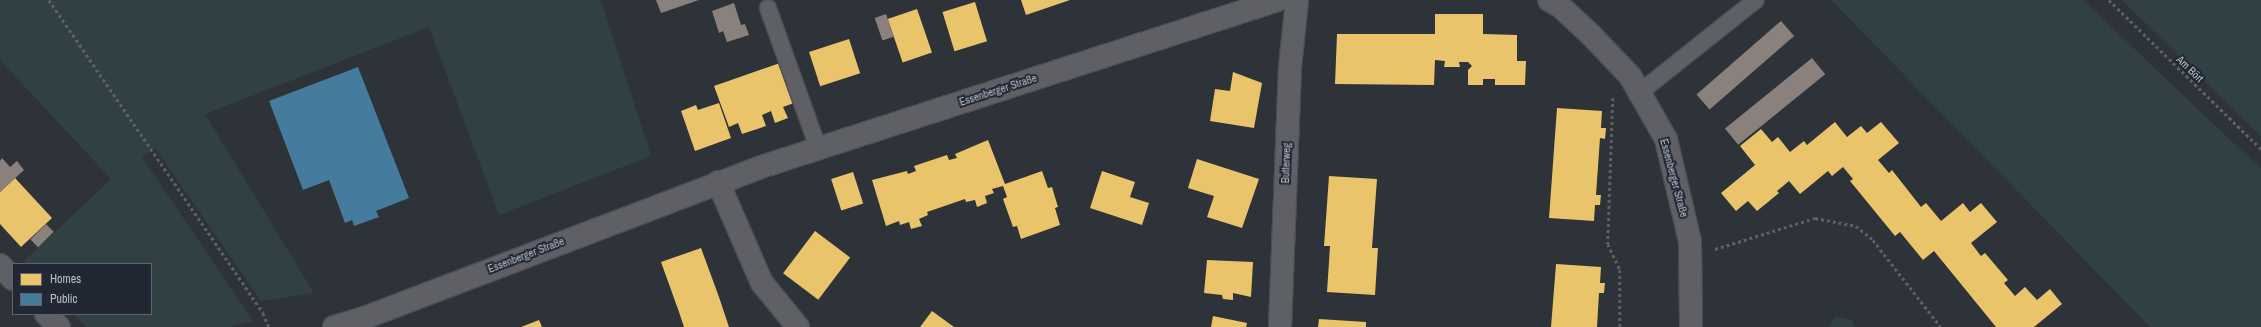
<!DOCTYPE html>
<meta charset="utf-8">
<style>
body{margin:0}
#map{position:relative;width:2261px;height:327px;overflow:hidden;background:#2e3239;font-family:"Archivo Narrow",sans-serif}
div>[style]{position:absolute}
.green>*{inset:0;background:#314042}
.homes>*{inset:0;background:#e9c46a;transform-origin:0 0}
.public>*{inset:0;background:#457b9d}
.industry>*{inset:0;background:#8a817c;transform-origin:0 0}
.path>*{height:2.5px;margin-top:-1.25px;transform-origin:0;background:repeating-linear-gradient(90deg,#5d6066 0 3px,transparent 0 6px)}
.roads{filter:drop-shadow(1px 0 #4c4e53) drop-shadow(-1px 0 #4c4e53) drop-shadow(0 1px #4c4e53) drop-shadow(0 -1px #4c4e53)}
.lane>*{height:16px;margin:-8px;padding:0 8px;transform-origin:8px;border-radius:8px;background:#5e6066}
.street>*{height:22px;margin:-11px;padding:0 11px;transform-origin:11px;border-radius:11px;background:#5e6066}
span{translate:-50% -50%;white-space:nowrap;text-align:center;line-height:1.15;-webkit-text-stroke:4px #212833;paint-order:stroke}
.street-label{font-size:11px;color:#b9bec8}
.legend{position:absolute;left:12px;top:263px;width:140px;height:52px;box-sizing:border-box;background:#212833;border:1px solid #5e646f;margin:0;padding:5px 7px;list-style:none;font-size:12px;color:#b9bec8}
.legend li{display:flex;align-items:center;gap:8px;height:20px}
.legend b{width:20px;border:1px solid #5e646f}
</style>
<div id="map">
<div class="green">
<div style="clip-path:polygon(0 0,601px 0,651px 156px,499px 215px,429px 27px,205px 114px,314px 293px,261px 301px,155px 148px,142px 157px,253px 321px,229px 327px,86px 327px,73px 314px,151px 314px,151px 264px,27px 264px,24px 261px,111px 179px,0 60px)"></div>
<div style="clip-path:polygon(1831px 0,2083px 0,2261px 169px,2261px 327px,2150px 327px)"></div>
<div style="clip-path:polygon(2122px 0,2261px 0,2261px 137px,2258px 134px)"></div>
<div style="clip-path:polygon(1836px 316px,1852px 320px,1855px 327px,1829px 327px)"></div>
</div>
<div class="homes">
<div style="clip-path:polygon(1021px 0,1070px 0,1026px 15px)"></div>
<div style="left:975px;top:2px;width:41px;height:34px;rotate:73deg"></div>
<div style="left:917px;top:9px;width:46px;height:31px;rotate:71deg"></div>
<div style="clip-path:polygon(1435px 14px,1483px 14px,1483px 34px,1517px 35px,1517px 61px,1526px 61px,1525px 85px,1495px 85px,1495px 79px,1483px 79px,1483px 85px,1468px 85px,1468px 70px,1472px 66px,1468px 62px,1459px 62px,1460px 67px,1444px 67px,1445px 61px,1435px 60px,1434px 85px,1335px 84px,1337px 34px,1435px 34px)"></div>
<div style="left:849px;top:39px;width:36px;height:42px;rotate:72deg"></div>
<div style="clip-path:polygon(780px 63px,794px 103px,783px 107px,788px 118px,775px 123px,771px 111px,762px 115px,766px 126px,742px 134px,738px 123px,729px 127px,714px 86px)"></div>
<div style="clip-path:polygon(1233px 72px,1262px 83px,1254px 128px,1210px 121px,1215px 89px,1230px 91px)"></div>
<div style="clip-path:polygon(719px 103px,731px 138px,695px 151px,681px 111px,696px 105px,698px 110px)"></div>
<div style="clip-path:polygon(1557px 108px,1602px 111px,1601px 128px,1606px 128px,1605px 139px,1600px 138px,1596px 195px,1601px 195px,1600px 205px,1595px 205px,1594px 221px,1549px 218px)"></div>
<div style="clip-path:polygon(1835px 122px,1847px 137px,1861px 126px,1867px 133px,1881px 122px,1899px 143px,1878px 160px,1889px 173px,1892px 170px,1921px 207px,1926px 203px,1941px 221px,1963px 203px,1970px 212px,1981px 203px,1997px 222px,1971px 243px,1981px 256px,1985px 253px,2008px 280px,2004px 283px,2015px 296px,2025px 287px,2037px 300px,2050px 289px,2062px 304px,2034px 327px,1996px 327px,1934px 251px,1923px 260px,1900px 232px,1895px 236px,1850px 181px,1853px 179px,1843px 167px,1832px 176px,1828px 171px,1800px 194px,1789px 181px,1777px 191px,1779px 193px,1757px 211px,1748px 201px,1736px 211px,1721px 193px,1755px 165px,1740px 146px,1761px 129px,1772px 142px,1778px 137px,1790px 152px,1804px 141px,1807px 145px)"></div>
<div style="clip-path:polygon(988px 140px,1005px 184px,1042px 171px,1048px 188px,1052px 187px,1058px 207px,1055px 208px,1060px 225px,1021px 239px,1017px 226px,1013px 227px,1003px 199px,1007px 197px,1003px 186px,992px 189px,994px 193px,985px 196px,987px 203px,977px 207px,975px 200px,966px 202px,965px 199px,927px 212px,928px 215px,919px 219px,922px 226px,911px 229px,909px 222px,900px 225px,899px 221px,886px 226px,872px 180px,907px 171px,908px 174px,916px 171px,914px 166px,947px 155px,949px 160px,957px 158px,955px 154px)"></div>
<div style="clip-path:polygon(1197px 159px,1259px 179px,1242px 228px,1207px 217px,1214px 196px,1188px 188px)"></div>
<div style="clip-path:polygon(1102px 171px,1135px 182px,1130px 197px,1149px 203px,1142px 225px,1090px 208px)"></div>
<div style="left:853px;top:172px;width:33px;height:23px;rotate:72deg"></div>
<div style="clip-path:polygon(1329px 176px,1377px 179px,1372px 248px,1378px 248px,1375px 295px,1327px 292px,1330px 246px,1324px 246px)"></div>
<div style="clip-path:polygon(15px 178px,52px 218px,21px 247px,0 224px,0 192px)"></div>
<div style="left:815px;top:231px;width:44px;height:53px;rotate:37deg"></div>
<div style="clip-path:polygon(701px 248px,719px 297px,729px 327px,684px 327px,679px 312px,661px 262px)"></div>
<div style="clip-path:polygon(1207px 260px,1253px 262px,1251px 297px,1233px 293px,1233px 300px,1223px 299px,1222px 295px,1204px 293px)"></div>
<div style="clip-path:polygon(1556px 264px,1601px 267px,1600px 283px,1605px 283px,1604px 293px,1599px 293px,1597px 327px,1551px 327px)"></div>
<div style="clip-path:polygon(932px 311px,954px 327px,920px 327px)"></div>
<div style="clip-path:polygon(1213px 316px,1247px 323px,1246px 327px,1211px 327px)"></div>
<div style="clip-path:polygon(1319px 319px,1366px 322px,1366px 327px,1318px 327px)"></div>
<div style="clip-path:polygon(539px 320px,542px 327px,521px 327px)"></div>
</div>
<div class="public">
<div style="clip-path:polygon(358px 67px,409px 198px,376px 211px,379px 217px,354px 226px,352px 220px,345px 223px,329px 180px,303px 190px,269px 101px)"></div>
</div>
<div class="industry">
<div style="clip-path:polygon(656px 0,699px 0,661px 13px)"></div>
<div style="clip-path:polygon(734px 3px,741px 25px,745px 24px,749px 35px,727px 42px,723px 31px,719px 33px,712px 11px)"></div>
<div style="left:886px;top:14px;width:24px;height:12px;rotate:71deg"></div>
<div style="left:1781px;top:21px;width:20px;height:112px;rotate:49deg"></div>
<div style="left:1812px;top:58px;width:21px;height:112px;rotate:51deg"></div>
<div style="clip-path:polygon(2px 158px,10px 167px,17px 161px,24px 170px,0 192px,0 161px)"></div>
<div style="left:46px;top:224px;width:11px;height:22px;rotate:45deg"></div>
</div>
<div class="path">
<div style="left:49px;top:0;width:379px;rotate:55.6deg"></div>
<div style="left:263px;top:313px;width:15px;rotate:67deg"></div>
<div style="left:2109px;top:0;width:213px;rotate:44.4deg"></div>
<div style="left:1613px;top:98px;width:146px;rotate:92deg"></div>
<div style="left:1608px;top:244px;width:29px;rotate:65deg"></div>
<div style="left:1620px;top:270px;width:57px;rotate:90deg"></div>
<div style="left:1715px;top:249px;width:105px;rotate:-17.2deg"></div>
<div style="left:1815px;top:218px;width:42px;rotate:11deg"></div>
<div style="left:1856px;top:226px;width:22px;rotate:39deg"></div>
<div style="left:1873px;top:240px;width:110px;rotate:52deg"></div>
</div>
<div class="roads">
<div class="lane">
<div style="left:768px;top:8px;width:149px;rotate:70.3deg"></div>
<div style="left:1639px;top:93px;width:149px;rotate:-38.5deg"></div>
</div>
<div class="street">
<div style="left:1549px;top:0;width:14px;rotate:30deg"></div>
<div style="left:1561px;top:7px;width:41px;rotate:43deg"></div>
<div style="left:1591px;top:35px;width:57px;rotate:46.4deg"></div>
<div style="left:1630px;top:76px;width:73px;rotate:60.3deg"></div>
<div style="left:1666px;top:139px;width:105px;rotate:76.8deg"></div>
<div style="left:1690px;top:241px;width:86px;rotate:89.3deg"></div>
<div style="left:718px;top:182px;width:110px;rotate:66.5deg"></div>
<div style="left:762px;top:283px;width:57px;rotate:50.7deg"></div>
<div style="left:0;top:265px;width:19px;rotate:47deg"></div>
<div style="left:46px;top:314px;width:18px;rotate:45deg"></div>
<div style="left:334px;top:327px;width:31px;rotate:-17deg"></div>
<div style="left:364px;top:318px;width:425px;rotate:-20.8deg"></div>
<div style="left:761px;top:167px;width:543px;rotate:-17.9deg"></div>
<div style="left:1280px;top:327px;width:260px;rotate:-87.8deg"></div>
<div style="left:1290px;top:67px;width:67px;rotate:-84deg"></div>
</div>
</div>
<div class="street-label">
<span style="left:2190px;top:69px;rotate:44deg">Am Bört</span>
<span style="left:998px;top:90px;rotate:-18deg">Essenberger Straße</span>
<span style="left:1286px;top:163px;rotate:-88deg">Butterweg</span>
<span style="left:1674px;top:178px;rotate:75deg">Essenberger Straße</span>
<span style="left:526px;top:255px;rotate:-21deg">Essenberger Straße</span>
</div>
<ul class="legend">
<li><b style="height:11px;background:#e9c46a"></b>Homes</li>
<li><b style="height:11px;background:#457b9d"></b>Public</li>
</ul>
</div>
